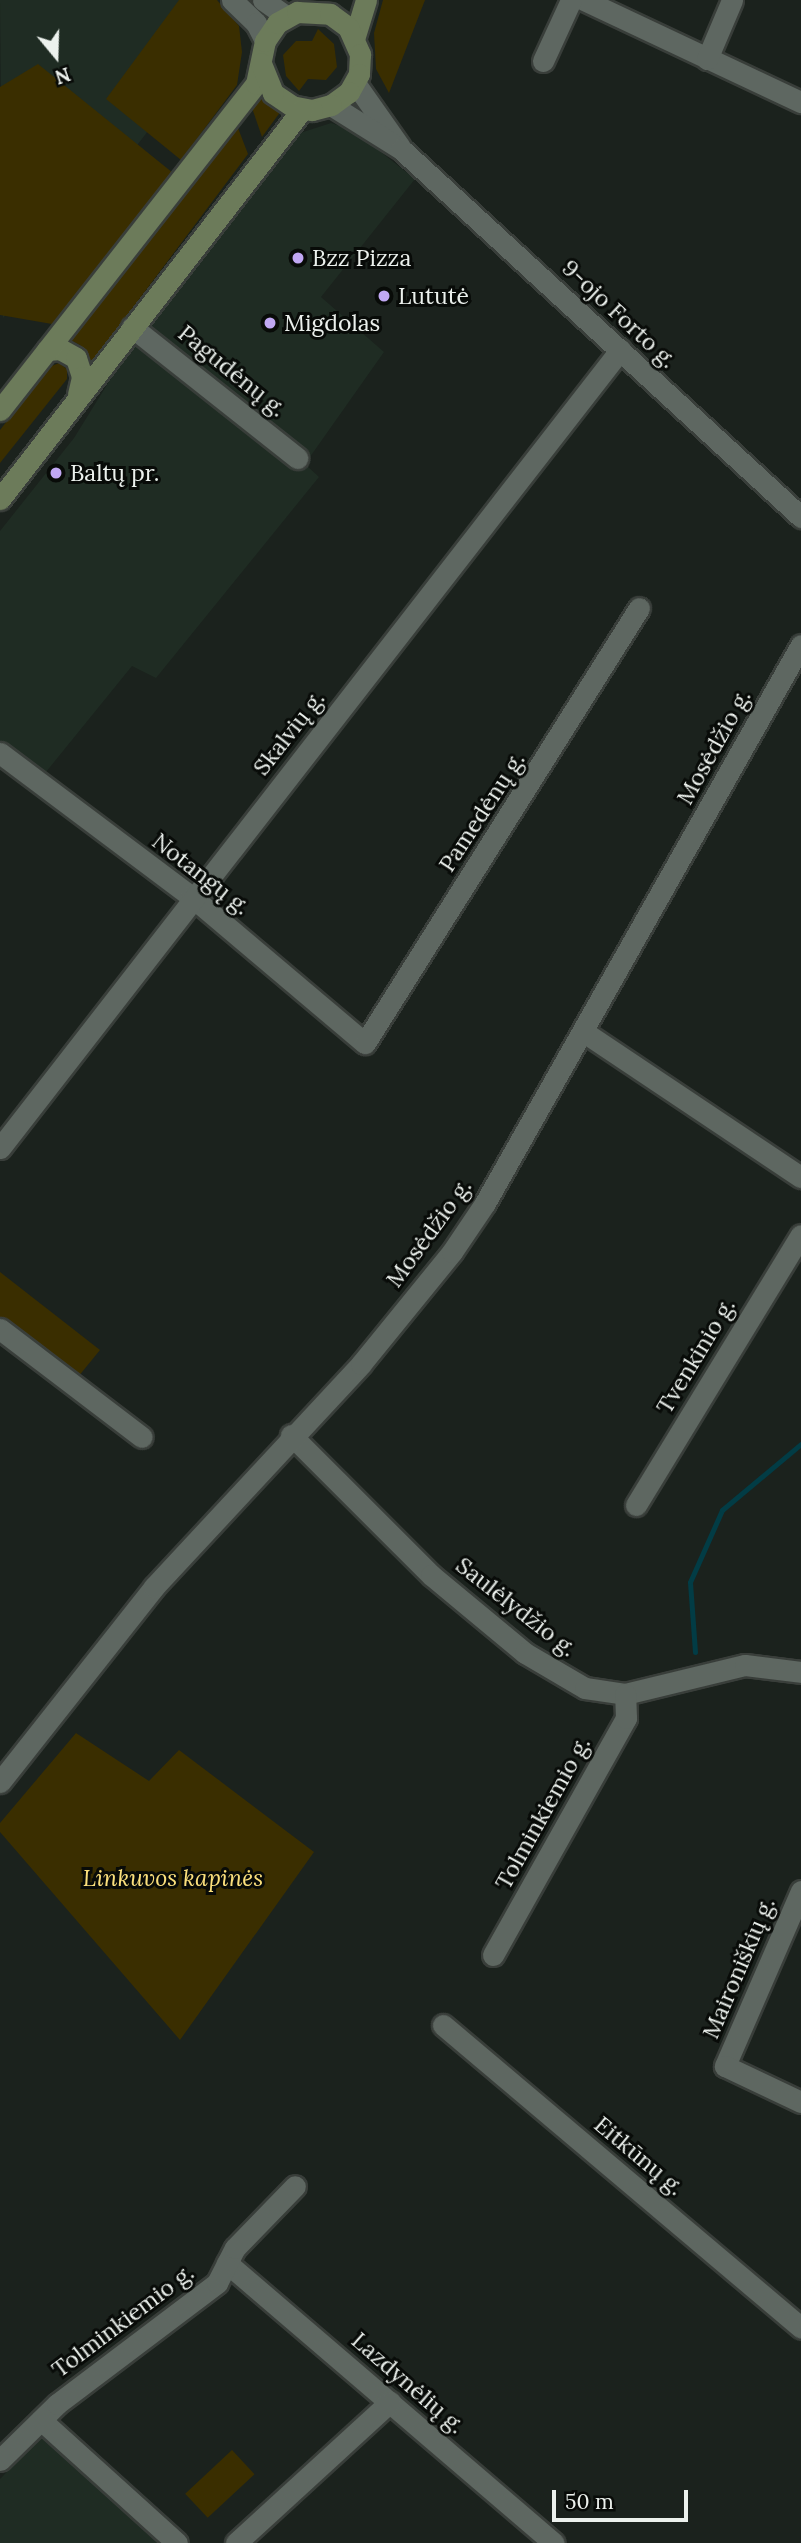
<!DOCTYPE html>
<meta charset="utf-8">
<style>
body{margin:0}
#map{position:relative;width:801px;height:2543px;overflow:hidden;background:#1b221d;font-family:Lora,serif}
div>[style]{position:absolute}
.built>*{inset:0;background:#1f2c23}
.green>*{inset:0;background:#3a2e00;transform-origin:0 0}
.stream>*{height:5px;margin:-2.5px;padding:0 2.5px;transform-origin:2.5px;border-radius:2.5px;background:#023c45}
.roads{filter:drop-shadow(2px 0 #393e3a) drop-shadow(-2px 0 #393e3a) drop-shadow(0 2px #393e3a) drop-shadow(0 -2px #393e3a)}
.minor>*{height:21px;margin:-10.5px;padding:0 10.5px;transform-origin:10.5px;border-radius:10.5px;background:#5e6761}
.tertiary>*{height:21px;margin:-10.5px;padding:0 10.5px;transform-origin:10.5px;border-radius:10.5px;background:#5e6761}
.secondary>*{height:21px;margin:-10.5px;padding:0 10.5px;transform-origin:10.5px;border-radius:10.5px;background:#6c7b5a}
.dots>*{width:19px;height:19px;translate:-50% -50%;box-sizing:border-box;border:4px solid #080b08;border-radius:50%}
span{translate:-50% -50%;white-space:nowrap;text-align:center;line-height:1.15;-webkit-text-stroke:6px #080b08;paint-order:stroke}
.poi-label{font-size:23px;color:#ecf1ed}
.left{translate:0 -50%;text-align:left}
.street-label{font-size:23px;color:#ecf1ed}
.park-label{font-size:23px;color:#fbe07c;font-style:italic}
.north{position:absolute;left:21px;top:21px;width:70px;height:70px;-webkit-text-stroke:5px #080b08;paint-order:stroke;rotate:161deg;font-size:19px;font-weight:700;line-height:28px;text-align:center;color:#ecf1ed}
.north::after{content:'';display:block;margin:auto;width:24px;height:32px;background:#ecf1ed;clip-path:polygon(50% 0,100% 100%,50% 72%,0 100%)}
.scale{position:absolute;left:552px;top:2490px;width:136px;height:32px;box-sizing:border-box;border:4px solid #ecf1ed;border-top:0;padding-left:9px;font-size:21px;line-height:24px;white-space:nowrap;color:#ecf1ed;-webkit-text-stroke:5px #080b08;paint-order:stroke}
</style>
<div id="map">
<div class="built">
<div style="clip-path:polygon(0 0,197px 0,228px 28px,3px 318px)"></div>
<div style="clip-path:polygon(331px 123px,353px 130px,415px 179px,321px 297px,384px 352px,305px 464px,319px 477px,156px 678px,132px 666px,46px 772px,0 741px,0 531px,74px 438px,126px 354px,294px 135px)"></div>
<div style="clip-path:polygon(42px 2436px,161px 2543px,0 2543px,0 2479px)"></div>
</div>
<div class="green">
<div style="clip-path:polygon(179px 0,217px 0,239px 26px,242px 52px,237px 85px,181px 160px,106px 99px)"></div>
<div style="clip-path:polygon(383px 0,425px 0,389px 93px,376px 69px,374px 33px)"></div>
<div style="clip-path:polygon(318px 29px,334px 44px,337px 67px,326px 80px,308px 79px,299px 91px,286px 76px,283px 55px,296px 41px,312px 41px)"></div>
<div style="clip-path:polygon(38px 64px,173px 173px,52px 324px,0 315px,0 87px)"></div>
<div style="clip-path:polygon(264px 93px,281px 111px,262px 137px,252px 108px)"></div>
<div style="clip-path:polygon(238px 128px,248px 154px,92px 362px,80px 345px,70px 340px)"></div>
<div style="clip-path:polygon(59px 363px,67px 369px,67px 379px,0 463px,0 430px,49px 367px)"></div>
<div style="clip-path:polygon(0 1272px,100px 1350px,78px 1377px,0 1318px)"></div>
<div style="clip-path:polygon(76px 1733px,149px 1781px,179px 1750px,314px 1852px,180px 2040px,0 1832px,0 1823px)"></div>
<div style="left:232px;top:2450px;width:33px;height:64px;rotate:47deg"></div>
</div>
<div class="stream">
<div style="left:695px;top:1652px;width:70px;rotate:-94.1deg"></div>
<div style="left:690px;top:1582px;width:79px;rotate:-66deg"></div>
<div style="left:722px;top:1510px;width:103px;rotate:-39.9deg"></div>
</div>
<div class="roads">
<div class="minor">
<div style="left:584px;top:0;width:240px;rotate:25.2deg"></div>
<div style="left:707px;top:59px;width:64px;rotate:-67deg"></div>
<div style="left:543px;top:61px;width:67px;rotate:-65.3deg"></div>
<div style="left:132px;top:327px;width:211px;rotate:38.4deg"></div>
<div style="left:0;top:753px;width:240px;rotate:36.9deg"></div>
<div style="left:192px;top:897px;width:226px;rotate:40.2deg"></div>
<div style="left:365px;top:1043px;width:514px;rotate:-57.79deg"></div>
<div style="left:584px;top:1032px;width:261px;rotate:33.8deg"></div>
<div style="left:0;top:1148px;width:1011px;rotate:-52.15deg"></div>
<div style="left:0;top:1329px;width:178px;rotate:37.3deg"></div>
<div style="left:291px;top:1435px;width:198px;rotate:45deg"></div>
<div style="left:431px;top:1575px;width:122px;rotate:39.7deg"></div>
<div style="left:525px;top:1653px;width:69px;rotate:30.3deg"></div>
<div style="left:585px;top:1688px;width:40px;rotate:8.5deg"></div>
<div style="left:625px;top:1694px;width:123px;rotate:-13.6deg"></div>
<div style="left:745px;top:1665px;width:56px;rotate:7.1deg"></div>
<div style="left:636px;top:1505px;width:316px;rotate:-58.6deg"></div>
<div style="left:0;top:1782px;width:248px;rotate:-51.7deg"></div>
<div style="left:154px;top:1587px;width:304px;rotate:-47.1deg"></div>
<div style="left:361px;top:1364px;width:144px;rotate:-50.9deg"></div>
<div style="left:452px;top:1252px;width:59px;rotate:-56deg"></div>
<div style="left:485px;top:1203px;width:641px;rotate:-60.48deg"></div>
<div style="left:801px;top:1891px;width:191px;rotate:113.5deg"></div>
<div style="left:725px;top:2066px;width:84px;rotate:25.3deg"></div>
<div style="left:493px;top:1955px;width:272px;rotate:-60.7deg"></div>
<div style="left:626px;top:1718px;width:24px;rotate:-92deg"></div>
<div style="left:443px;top:2025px;width:469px;rotate:40.2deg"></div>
<div style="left:227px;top:2263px;width:430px;rotate:40.6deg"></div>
<div style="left:41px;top:2420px;width:183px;rotate:42.1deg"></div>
<div style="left:0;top:2460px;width:80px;rotate:-44.5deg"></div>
<div style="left:57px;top:2404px;width:201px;rotate:-37.1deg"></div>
<div style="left:217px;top:2283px;width:39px;rotate:-63deg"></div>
<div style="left:235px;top:2248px;width:86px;rotate:-45.9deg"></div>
<div style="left:236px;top:2543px;width:209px;rotate:-42.5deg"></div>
</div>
<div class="tertiary">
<div style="left:232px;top:0;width:33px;rotate:44deg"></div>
<div style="left:256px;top:23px;width:20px;rotate:63deg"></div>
<div style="left:263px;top:0;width:29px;rotate:35deg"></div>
<div style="left:355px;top:83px;width:78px;rotate:54.9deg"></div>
<div style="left:331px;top:105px;width:83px;rotate:32.2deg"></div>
<div style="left:401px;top:149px;width:544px;rotate:42.61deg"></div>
</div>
<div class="secondary">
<div style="left:355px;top:36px;width:38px;rotate:-73deg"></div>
<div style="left:47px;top:350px;width:13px;rotate:-4deg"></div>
<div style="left:60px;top:349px;width:18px;rotate:29deg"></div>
<div style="left:76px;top:358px;width:20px;rotate:72deg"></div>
<div style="left:82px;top:377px;width:18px;rotate:103deg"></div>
<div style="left:0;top:410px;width:415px;rotate:-51.9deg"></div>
<div style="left:256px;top:84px;width:44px;rotate:-78.2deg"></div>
<div style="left:265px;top:41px;width:22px;rotate:-56deg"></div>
<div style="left:277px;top:23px;width:23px;rotate:-29deg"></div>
<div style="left:297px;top:12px;width:33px;rotate:3deg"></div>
<div style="left:330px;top:14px;width:22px;rotate:36deg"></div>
<div style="left:348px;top:27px;width:30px;rotate:66deg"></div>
<div style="left:360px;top:54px;width:20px;rotate:93deg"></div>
<div style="left:359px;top:74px;width:21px;rotate:119deg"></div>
<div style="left:349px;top:92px;width:22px;rotate:144deg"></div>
<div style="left:331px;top:105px;width:20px;rotate:165deg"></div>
<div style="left:312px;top:110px;width:20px;rotate:-169deg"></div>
<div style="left:292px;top:106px;width:23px;rotate:-146deg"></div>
<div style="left:273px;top:93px;width:32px;rotate:-112deg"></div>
<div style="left:0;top:499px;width:493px;rotate:-52.2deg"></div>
</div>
</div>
<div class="dots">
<div style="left:298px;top:258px;background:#c1a8f3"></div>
<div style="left:384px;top:296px;background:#c1a8f3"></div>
<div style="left:270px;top:323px;background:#c1a8f3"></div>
<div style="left:56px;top:473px;background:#c1a8f3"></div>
</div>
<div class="poi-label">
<span class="left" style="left:312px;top:258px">Bzz Pizza</span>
<span class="left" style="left:398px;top:296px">Lututė</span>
<span class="left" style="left:284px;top:323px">Migdolas</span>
<span class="left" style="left:70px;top:473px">Baltų pr.</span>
</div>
<div class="street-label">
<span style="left:619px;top:314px;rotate:43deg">9-ojo Forto g.</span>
<span style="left:232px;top:371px;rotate:39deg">Pagudėnų g.</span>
<span style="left:289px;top:733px;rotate:-52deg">Skalvių g.</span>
<span style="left:714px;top:747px;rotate:-61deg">Mosėdžio g.</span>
<span style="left:482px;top:812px;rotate:-57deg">Pamedėnų g.</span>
<span style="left:201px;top:874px;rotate:38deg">Notangų g.</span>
<span style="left:429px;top:1233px;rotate:-54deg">Mosėdžio g.</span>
<span style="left:696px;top:1356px;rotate:-59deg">Tvenkinio g.</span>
<span style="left:516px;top:1607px;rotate:38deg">Saulėlydžio g.</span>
<span style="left:543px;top:1813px;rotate:-61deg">Tolminkiemio g.</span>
<span style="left:739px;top:1968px;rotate:-67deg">Maironiškių g.</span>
<span style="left:639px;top:2156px;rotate:40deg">Eitkūnų g.</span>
<span style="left:123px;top:2321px;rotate:-37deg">Tolminkiemio g.</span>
<span style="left:408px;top:2383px;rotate:41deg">Lazdynėlių g.</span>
</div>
<div class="park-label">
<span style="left:173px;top:1878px">Linkuvos kapinės</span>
</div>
<div class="north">N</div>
<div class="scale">50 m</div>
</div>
